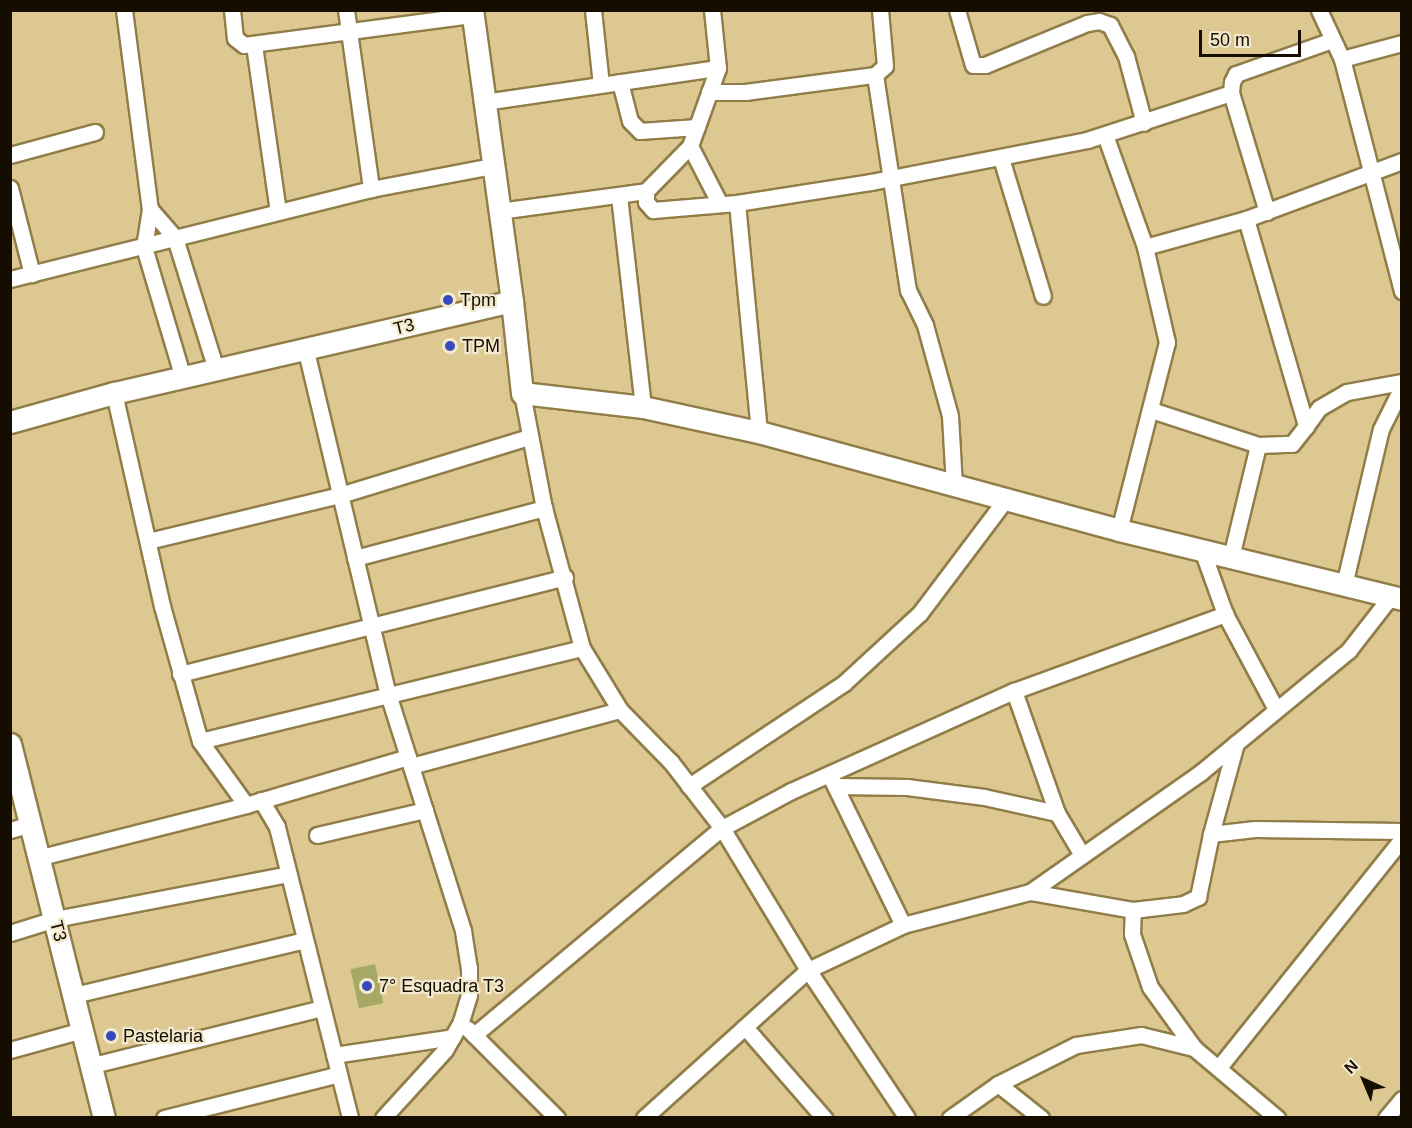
<!DOCTYPE html>
<meta charset="utf-8">
<style>
body{margin:0}
#map{position:relative;width:1412px;height:1128px;overflow:hidden;background:#dcc890;font-family:Helvetica,sans-serif}
div>[style]{position:absolute}
.building>*{inset:0;background:#a6a963;transform-origin:0 0}
.roads{filter:drop-shadow(2px 0 #907d48) drop-shadow(-2px 0 #907d48) drop-shadow(0 2px #907d48) drop-shadow(0 -2px #907d48)}
.street>*{height:15px;margin:-7.5px;padding:0 7.5px;transform-origin:7.5px;border-radius:7.5px;background:#fff}
.secondary>*{height:21px;margin:-10.5px;padding:0 10.5px;transform-origin:10.5px;border-radius:10.5px;background:#fff}
.dots>*{width:16px;height:16px;translate:-50% -50%;box-sizing:border-box;border:3px solid #f3e9ce;border-radius:50%}
span{translate:-50% -50%;white-space:nowrap;text-align:center;line-height:1.15;-webkit-text-stroke:4.5px #f3e9ce;paint-order:stroke}
.poi-label{font-size:18px;color:#140d00}
.left{translate:0 -50%;text-align:left}
.street-label{font-size:18px;color:#140d00}
.frame{position:absolute;inset:0;border:12px solid #140d00;pointer-events:none}
.north{position:absolute;left:1334px;top:1050px;width:60px;height:60px;-webkit-text-stroke:4px #f3e9ce;paint-order:stroke;rotate:316deg;font-size:16px;font-weight:700;line-height:24px;text-align:center;color:#140d00}
.north::after{content:'';display:block;margin:auto;width:21px;height:27px;background:#140d00;clip-path:polygon(50% 0,100% 100%,50% 72%,0 100%)}
.scale{position:absolute;left:1199px;top:30px;width:102px;height:27px;box-sizing:border-box;border:3px solid #140d00;border-top:0;padding-left:8px;font-size:18px;line-height:21px;white-space:nowrap;color:#140d00;-webkit-text-stroke:4px #f3e9ce;paint-order:stroke}
</style>
<div id="map">
<div class="building">
<div style="left:375px;top:964px;width:40px;height:25px;rotate:78deg"></div>
</div>
<div class="roads">
<div class="street">
<div style="left:124px;top:10px;width:201px;rotate:82.6deg"></div>
<div style="left:150px;top:209px;width:38px;rotate:99deg"></div>
<div style="left:144px;top:247px;width:137px;rotate:73.4deg"></div>
<div style="left:232px;top:10px;width:28px;rotate:84deg"></div>
<div style="left:235px;top:38px;width:11px;rotate:38deg"></div>
<div style="left:244px;top:45px;width:231px;rotate:-7.5deg"></div>
<div style="left:346px;top:10px;width:181px;rotate:82deg"></div>
<div style="left:593px;top:10px;width:75px;rotate:83.9deg"></div>
<div style="left:957px;top:10px;width:57px;rotate:73.8deg"></div>
<div style="left:973px;top:65px;width:12px"></div>
<div style="left:985px;top:65px;width:110px;rotate:-22.4deg"></div>
<div style="left:1087px;top:23px;width:12px;rotate:-9deg"></div>
<div style="left:1099px;top:21px;width:12px;rotate:20deg"></div>
<div style="left:1110px;top:25px;width:35px;rotate:63deg"></div>
<div style="left:1126px;top:56px;width:69px;rotate:75deg"></div>
<div style="left:1319px;top:10px;width:54px;rotate:64.9deg"></div>
<div style="left:1342px;top:59px;width:240px;rotate:75.5deg"></div>
<div style="left:254px;top:45px;width:168px;rotate:81.8deg"></div>
<div style="left:1342px;top:59px;width:62px;rotate:-14.9deg"></div>
<div style="left:875px;top:75px;width:218px;rotate:81.3deg"></div>
<div style="left:908px;top:290px;width:39px;rotate:64deg"></div>
<div style="left:925px;top:325px;width:94px;rotate:74.6deg"></div>
<div style="left:950px;top:416px;width:69px;rotate:86.7deg"></div>
<div style="left:620px;top:82px;width:40px;rotate:75.6deg"></div>
<div style="left:630px;top:121px;width:14px;rotate:45deg"></div>
<div style="left:640px;top:131px;width:57px;rotate:-4deg"></div>
<div style="left:709px;top:92px;width:36px"></div>
<div style="left:745px;top:92px;width:131px;rotate:-7.5deg"></div>
<div style="left:875px;top:75px;width:13px;rotate:-42deg"></div>
<div style="left:885px;top:66px;width:56px;rotate:-95.1deg"></div>
<div style="left:484px;top:102px;width:236px;rotate:-8.3deg"></div>
<div style="left:1105px;top:135px;width:119px;rotate:70.3deg"></div>
<div style="left:1145px;top:247px;width:98px;rotate:77deg"></div>
<div style="left:1167px;top:342px;width:194px;rotate:104.3deg"></div>
<div style="left:690px;top:146px;width:65px;rotate:62.7deg"></div>
<div style="left:10px;top:155px;width:88px;rotate:-15.1deg"></div>
<div style="left:1001px;top:158px;width:144px;rotate:73.1deg"></div>
<div style="left:10px;top:188px;width:89px;rotate:75.7deg"></div>
<div style="left:646px;top:191px;width:63px;rotate:-45.6deg"></div>
<div style="left:690px;top:146px;width:83px;rotate:-70.3deg"></div>
<div style="left:718px;top:68px;width:58px;rotate:-95.9deg"></div>
<div style="left:619px;top:196px;width:212px;rotate:83.5deg"></div>
<div style="left:737px;top:203px;width:230px;rotate:84.5deg"></div>
<div style="left:150px;top:209px;width:38px;rotate:49deg"></div>
<div style="left:175px;top:238px;width:138px;rotate:72.7deg"></div>
<div style="left:499px;top:211px;width:148px;rotate:-7.7deg"></div>
<div style="left:646px;top:191px;width:11px;rotate:90deg"></div>
<div style="left:646px;top:202px;width:11px;rotate:49deg"></div>
<div style="left:653px;top:210px;width:84px;rotate:-4.8deg"></div>
<div style="left:737px;top:203px;width:136px;rotate:-8.9deg"></div>
<div style="left:871px;top:182px;width:220px;rotate:-11deg"></div>
<div style="left:1087px;top:140px;width:151px;rotate:-18.1deg"></div>
<div style="left:1267px;top:212px;width:124px;rotate:-106.8deg"></div>
<div style="left:1231px;top:93px;width:11px;rotate:-85deg"></div>
<div style="left:1232px;top:82px;width:9px;rotate:-63deg"></div>
<div style="left:1236px;top:74px;width:102px;rotate:-19.5deg"></div>
<div style="left:1246px;top:219px;width:216px;rotate:73.8deg"></div>
<div style="left:1306px;top:426px;width:22px;rotate:-54deg"></div>
<div style="left:1319px;top:408px;width:32px;rotate:-30deg"></div>
<div style="left:1347px;top:392px;width:56px;rotate:-10.3deg"></div>
<div style="left:1145px;top:247px;width:105px;rotate:-15.5deg"></div>
<div style="left:1246px;top:219px;width:166px;rotate:-20.4deg"></div>
<div style="left:10px;top:279px;width:372px;rotate:-14deg"></div>
<div style="left:371px;top:189px;width:124px;rotate:-10.7deg"></div>
<div style="left:306px;top:351px;width:353px;rotate:76.6deg"></div>
<div style="left:388px;top:694px;width:249px;rotate:72.4deg"></div>
<div style="left:463px;top:931px;width:37px;rotate:81deg"></div>
<div style="left:469px;top:968px;width:27px;rotate:90deg"></div>
<div style="left:469px;top:995px;width:28px;rotate:107deg"></div>
<div style="left:461px;top:1022px;width:32px;rotate:120deg"></div>
<div style="left:445px;top:1050px;width:92px;rotate:132.4deg"></div>
<div style="left:114px;top:393px;width:218px;rotate:77.3deg"></div>
<div style="left:162px;top:606px;width:140px;rotate:74.3deg"></div>
<div style="left:200px;top:741px;width:79px;rotate:54.3deg"></div>
<div style="left:522px;top:393px;width:117px;rotate:79.2deg"></div>
<div style="left:544px;top:508px;width:145px;rotate:74.8deg"></div>
<div style="left:582px;top:648px;width:73px;rotate:58.5deg"></div>
<div style="left:620px;top:710px;width:73px;rotate:45.6deg"></div>
<div style="left:671px;top:762px;width:83px;rotate:52.3deg"></div>
<div style="left:722px;top:828px;width:166px;rotate:58.8deg"></div>
<div style="left:808px;top:970px;width:178px;rotate:56.2deg"></div>
<div style="left:1151px;top:410px;width:113px;rotate:18.1deg"></div>
<div style="left:148px;top:541px;width:197px;rotate:-13.5deg"></div>
<div style="left:340px;top:495px;width:197px;rotate:-17.1deg"></div>
<div style="left:1202px;top:550px;width:68px;rotate:70.2deg"></div>
<div style="left:1225px;top:614px;width:108px;rotate:61.8deg"></div>
<div style="left:1231px;top:557px;width:115px;rotate:-76.4deg"></div>
<div style="left:1258px;top:445px;width:34px;rotate:-2deg"></div>
<div style="left:1292px;top:444px;width:23px;rotate:-52deg"></div>
<div style="left:355px;top:558px;width:196px;rotate:-14.8deg"></div>
<div style="left:1344px;top:585px;width:160px;rotate:-76.7deg"></div>
<div style="left:1381px;top:429px;width:47px;rotate:-63.4deg"></div>
<div style="left:180px;top:674px;width:397px;rotate:-14.1deg"></div>
<div style="left:1014px;top:691px;width:129px;rotate:70.6deg"></div>
<div style="left:200px;top:741px;width:393px;rotate:-13.7deg"></div>
<div style="left:411px;top:766px;width:216px;rotate:-15deg"></div>
<div style="left:832px;top:780px;width:161px;rotate:63.9deg"></div>
<div style="left:689px;top:786px;width:186px;rotate:-33.6deg"></div>
<div style="left:844px;top:683px;width:103px;rotate:-42.6deg"></div>
<div style="left:920px;top:613px;width:143px;rotate:-53deg"></div>
<div style="left:836px;top:786px;width:71px;rotate:0.8deg"></div>
<div style="left:907px;top:787px;width:78px;rotate:7.4deg"></div>
<div style="left:984px;top:797px;width:75px;rotate:12.4deg"></div>
<div style="left:1057px;top:813px;width:49px;rotate:59.2deg"></div>
<div style="left:261px;top:800px;width:31px;rotate:59deg"></div>
<div style="left:277px;top:827px;width:300px;rotate:75.9deg"></div>
<div style="left:10px;top:830px;width:22px;rotate:-16deg"></div>
<div style="left:1211px;top:834px;width:94px;rotate:-74.6deg"></div>
<div style="left:317px;top:835px;width:111px;rotate:-13deg"></div>
<div style="left:41px;top:857px;width:211px;rotate:-14.2deg"></div>
<div style="left:246px;top:805px;width:169px;rotate:-16.5deg"></div>
<div style="left:1030px;top:892px;width:105px;rotate:9.9deg"></div>
<div style="left:10px;top:933px;width:47px;rotate:-17.3deg"></div>
<div style="left:55px;top:919px;width:238px;rotate:-10.9deg"></div>
<div style="left:74px;top:995px;width:237px;rotate:-13.4deg"></div>
<div style="left:745px;top:1027px;width:121px;rotate:49deg"></div>
<div style="left:468px;top:1029px;width:126px;rotate:45deg"></div>
<div style="left:474px;top:1035px;width:323px;rotate:-39.9deg"></div>
<div style="left:722px;top:828px;width:78px;rotate:-28.2deg"></div>
<div style="left:791px;top:791px;width:244px;rotate:-24.2deg"></div>
<div style="left:1014px;top:691px;width:225px;rotate:-20deg"></div>
<div style="left:1194px;top:1048px;width:75px;rotate:-125.8deg"></div>
<div style="left:1150px;top:987px;width:56px;rotate:-108.8deg"></div>
<div style="left:1132px;top:934px;width:24px;rotate:-88deg"></div>
<div style="left:1133px;top:910px;width:50px;rotate:-6.8deg"></div>
<div style="left:1183px;top:904px;width:17px;rotate:-25deg"></div>
<div style="left:1198px;top:897px;width:64px;rotate:-78.3deg"></div>
<div style="left:1211px;top:834px;width:44px;rotate:-6.5deg"></div>
<div style="left:1255px;top:829px;width:147px;rotate:0.8deg"></div>
<div style="left:10px;top:1050px;width:75px;rotate:-15.5deg"></div>
<div style="left:334px;top:1055px;width:120px;rotate:-8.6deg"></div>
<div style="left:93px;top:1065px;width:236px;rotate:-14deg"></div>
<div style="left:1220px;top:1066px;width:291px;rotate:-51.3deg"></div>
<div style="left:998px;top:1084px;width:55px;rotate:38.3deg"></div>
<div style="left:164px;top:1118px;width:180px;rotate:-14.1deg"></div>
<div style="left:644px;top:1118px;width:221px;rotate:-42.1deg"></div>
<div style="left:808px;top:970px;width:105px;rotate:-25.3deg"></div>
<div style="left:903px;top:925px;width:131px;rotate:-14.6deg"></div>
<div style="left:1030px;top:892px;width:208px;rotate:-35deg"></div>
<div style="left:1200px;top:773px;width:193px;rotate:-39.5deg"></div>
<div style="left:1349px;top:650px;width:68px;rotate:-52.1deg"></div>
<div style="left:950px;top:1118px;width:59px;rotate:-35.3deg"></div>
<div style="left:998px;top:1084px;width:87px;rotate:-26.6deg"></div>
<div style="left:1076px;top:1045px;width:66px;rotate:-8.7deg"></div>
<div style="left:1141px;top:1035px;width:55px;rotate:13.8deg"></div>
<div style="left:1194px;top:1048px;width:109px;rotate:40.1deg"></div>
<div style="left:1386px;top:1118px;width:25px;rotate:-50deg"></div>
</div>
<div class="secondary">
<div style="left:512px;top:301px;width:93px;rotate:83.8deg"></div>
<div style="left:522px;top:393px;width:122px;rotate:6.6deg"></div>
<div style="left:643px;top:407px;width:119px;rotate:12.2deg"></div>
<div style="left:759px;top:432px;width:373px;rotate:15.2deg"></div>
<div style="left:1119px;top:530px;width:291px;rotate:13.7deg"></div>
<div style="left:10px;top:422px;width:108px;rotate:-15.6deg"></div>
<div style="left:114px;top:393px;width:408px;rotate:-13deg"></div>
<div style="left:512px;top:301px;width:294px;rotate:-97.8deg"></div>
<div style="left:10px;top:744px;width:386px;rotate:75.9deg"></div>
</div>
</div>
<div class="dots">
<div style="left:448px;top:300px;background:#374abc"></div>
<div style="left:450px;top:346px;background:#374abc"></div>
<div style="left:367px;top:986px;background:#374abc"></div>
<div style="left:111px;top:1036px;background:#374abc"></div>
</div>
<div class="poi-label">
<span class="left" style="left:460px;top:300px">Tpm</span>
<span class="left" style="left:462px;top:346px">TPM</span>
<span class="left" style="left:379px;top:986px">7° Esquadra T3</span>
<span class="left" style="left:123px;top:1036px">Pastelaria</span>
</div>
<div class="street-label">
<span style="left:404px;top:327px;rotate:-14deg">T3</span>
<span style="left:58px;top:931px;rotate:76deg">T3</span>
</div>
<div class="frame"></div>
<div class="north">N</div>
<div class="scale">50 m</div>
</div>
